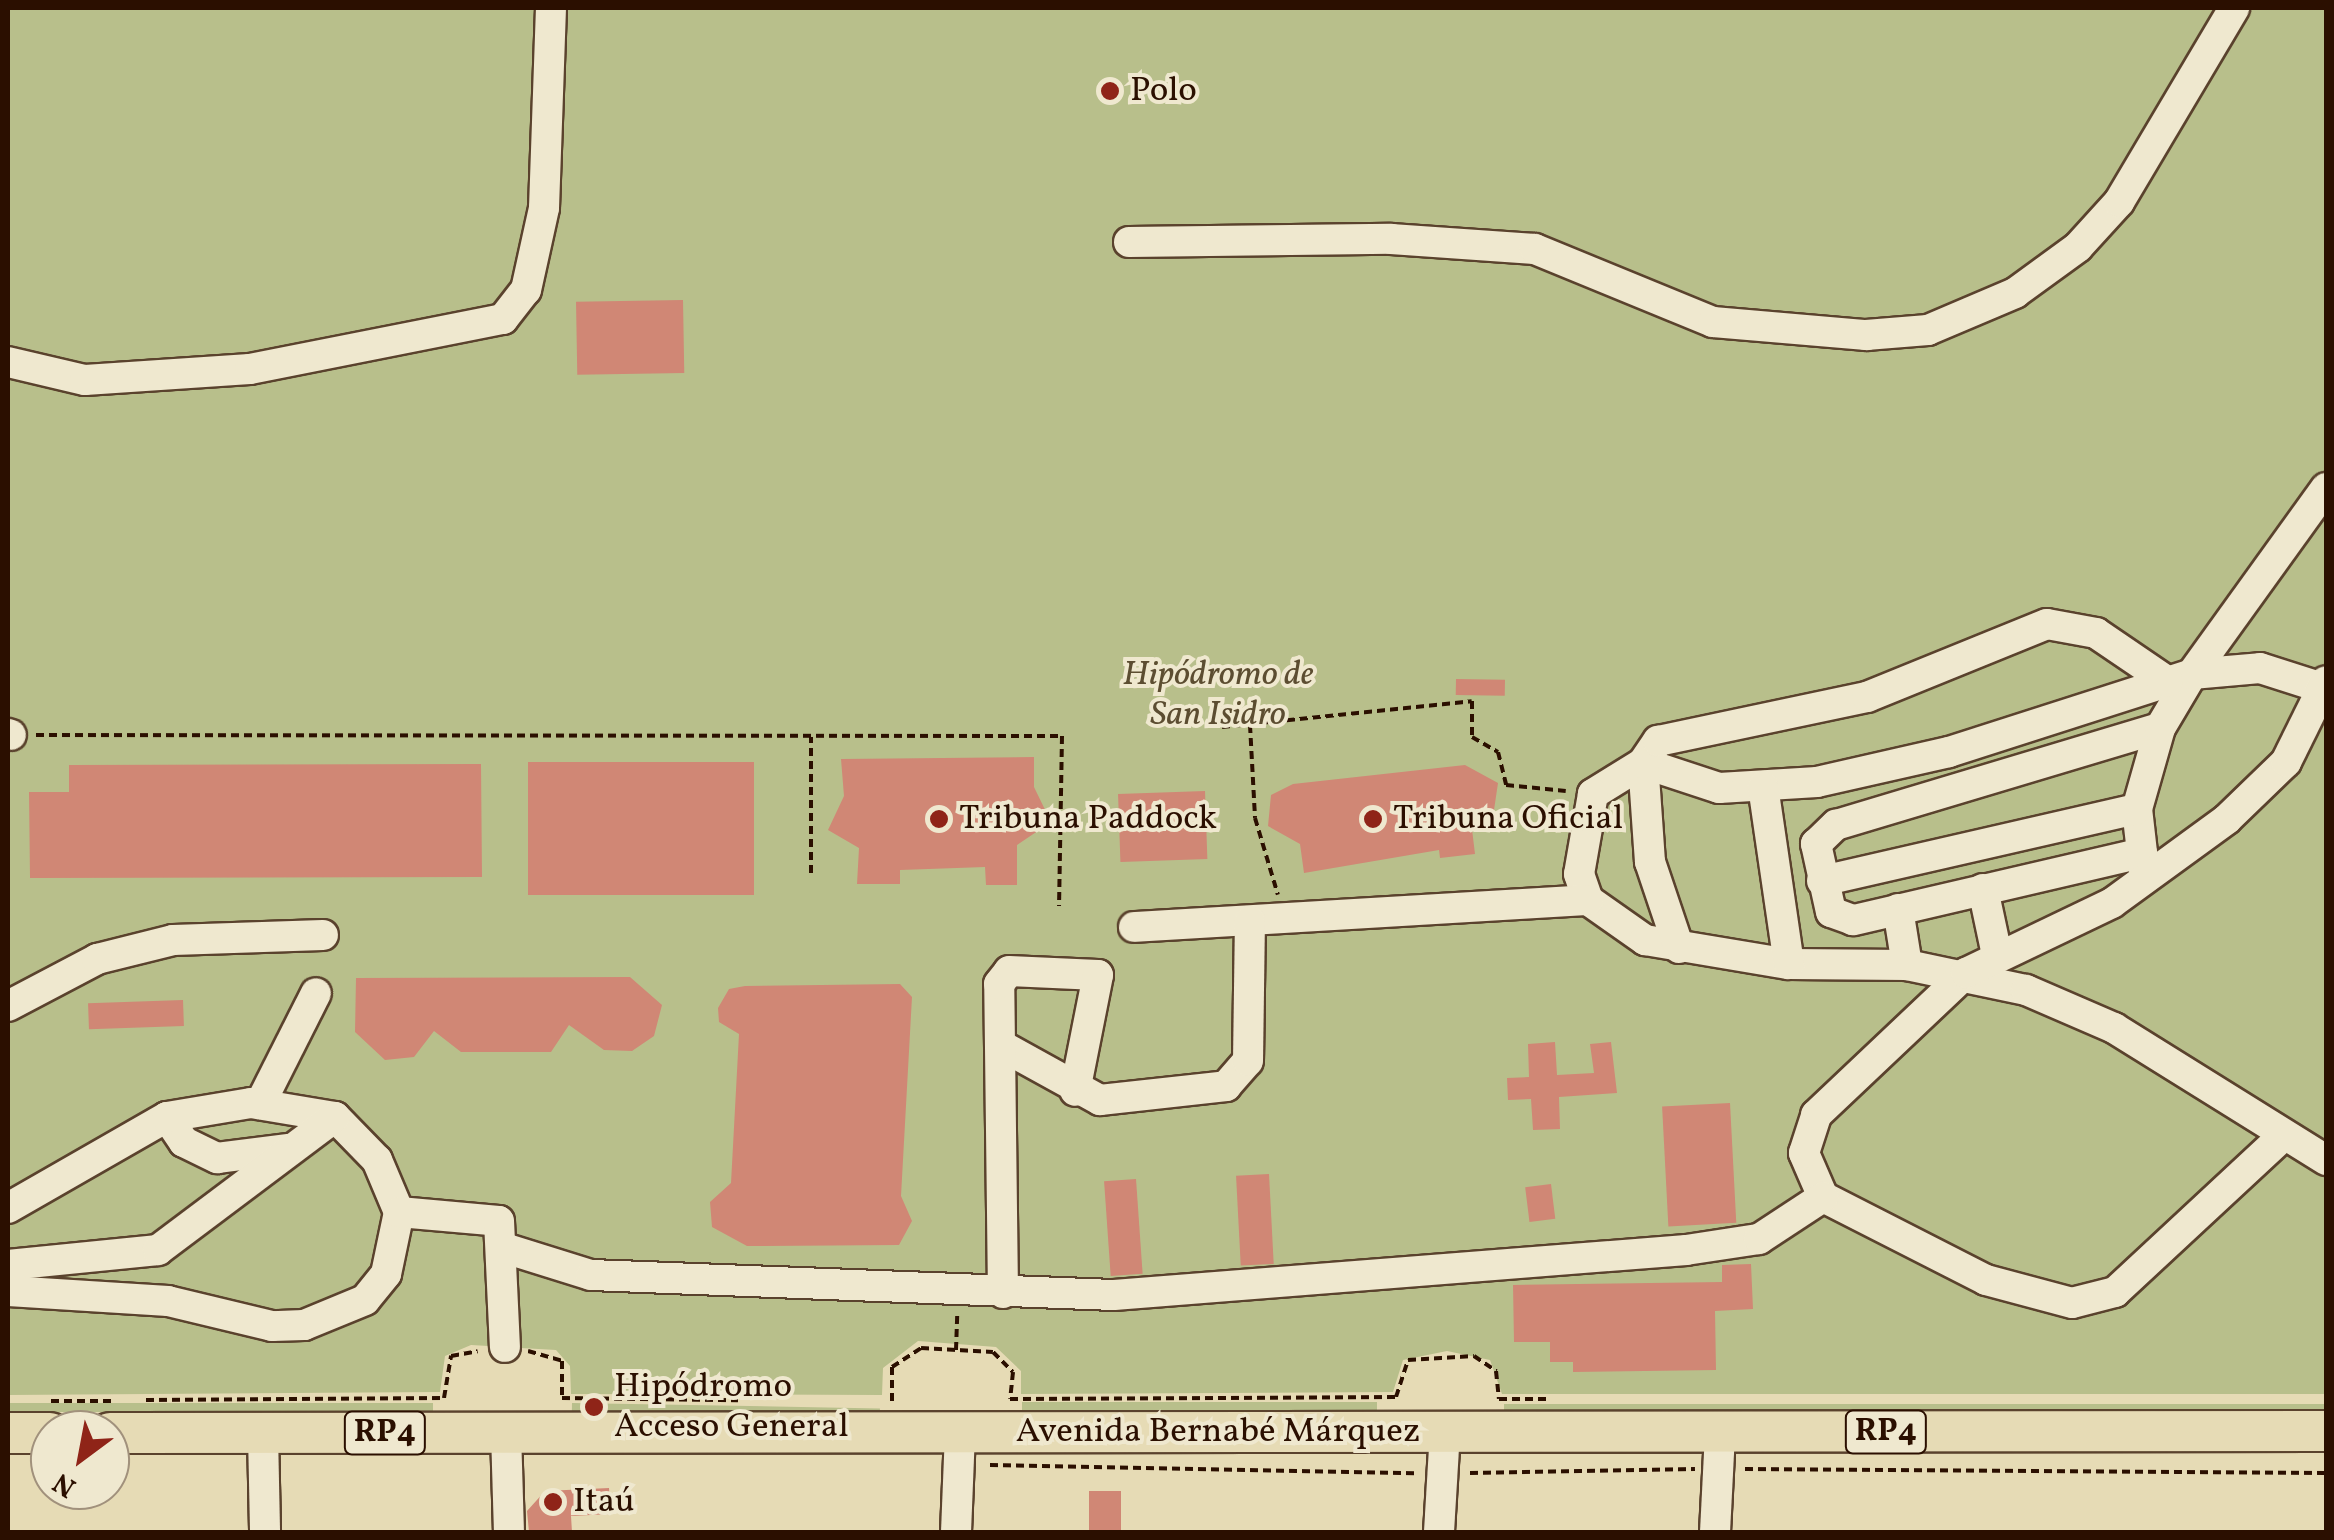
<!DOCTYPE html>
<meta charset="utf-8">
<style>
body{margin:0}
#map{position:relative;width:2334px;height:1540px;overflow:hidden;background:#e6dbb5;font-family:Vollkorn,serif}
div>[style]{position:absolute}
.green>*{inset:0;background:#b8bf8b;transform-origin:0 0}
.building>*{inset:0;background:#d08775;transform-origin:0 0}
.path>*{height:4px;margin-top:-2px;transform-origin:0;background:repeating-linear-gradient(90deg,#2b0f00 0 8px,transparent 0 13px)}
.roads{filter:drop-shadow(2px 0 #5a422d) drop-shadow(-2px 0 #5a422d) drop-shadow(0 2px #5a422d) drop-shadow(0 -2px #5a422d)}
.minor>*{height:30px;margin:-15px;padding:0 15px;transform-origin:15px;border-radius:15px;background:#efe8cf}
.major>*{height:40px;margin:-20px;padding:0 20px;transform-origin:20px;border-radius:20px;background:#e6dbb5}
.dots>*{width:28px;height:28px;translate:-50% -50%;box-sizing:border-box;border:5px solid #efe8cf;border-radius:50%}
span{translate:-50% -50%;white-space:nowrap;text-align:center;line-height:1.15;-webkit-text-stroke:8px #efe8cf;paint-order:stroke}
.shield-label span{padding:2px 8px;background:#efe8cf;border:2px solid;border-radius:8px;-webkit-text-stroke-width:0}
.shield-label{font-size:32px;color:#2b0f00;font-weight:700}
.poi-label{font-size:35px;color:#2b0f00}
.left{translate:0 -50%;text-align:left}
.park-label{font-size:35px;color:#5c4d31;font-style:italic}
.street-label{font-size:35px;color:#2b0f00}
.frame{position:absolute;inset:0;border:10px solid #2b0f00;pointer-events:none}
.north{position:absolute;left:30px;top:1410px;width:100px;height:100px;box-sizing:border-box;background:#efe8cf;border:2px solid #a1917c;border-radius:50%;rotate:212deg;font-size:28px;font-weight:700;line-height:40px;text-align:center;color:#2b0f00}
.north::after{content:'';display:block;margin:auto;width:35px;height:45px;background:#8f2418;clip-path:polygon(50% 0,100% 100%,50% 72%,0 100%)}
</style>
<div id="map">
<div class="green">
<div style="clip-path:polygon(8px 8px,2326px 8px,2326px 1394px,1502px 1394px,1490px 1360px,1447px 1351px,1403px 1360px,1393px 1392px,1021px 1394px,1021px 1371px,996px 1347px,918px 1341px,883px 1368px,882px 1395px,571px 1394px,570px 1366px,556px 1350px,471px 1345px,445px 1356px,440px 1392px,8px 1395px)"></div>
<div style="left:1377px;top:1402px;width:11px;height:355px;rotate:90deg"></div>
<div style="left:433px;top:1403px;width:9px;height:425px;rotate:90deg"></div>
<div style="left:572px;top:1403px;width:308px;height:8px;rotate:1deg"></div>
<div style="left:1504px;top:1404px;width:822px;height:7px"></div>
</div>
<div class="building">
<div style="left:683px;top:300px;width:73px;height:107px;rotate:89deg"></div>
<div style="left:1456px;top:679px;width:49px;height:16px;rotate:1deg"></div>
<div style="clip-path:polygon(1034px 757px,1034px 787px,1051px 822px,1017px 845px,1017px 885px,986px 885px,985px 867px,900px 870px,900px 884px,857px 884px,859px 848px,828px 830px,844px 796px,841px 759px)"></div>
<div style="left:754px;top:762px;width:133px;height:226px;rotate:90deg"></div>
<div style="clip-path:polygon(481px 764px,482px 877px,30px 878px,29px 792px,69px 792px,69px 765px)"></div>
<div style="clip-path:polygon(1465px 765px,1498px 783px,1494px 810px,1471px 821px,1475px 854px,1440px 858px,1439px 850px,1304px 873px,1300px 844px,1268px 826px,1271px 795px,1293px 784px)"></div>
<div style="left:1205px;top:791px;width:68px;height:87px;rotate:88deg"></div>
<div style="clip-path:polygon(630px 977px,662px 1005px,654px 1036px,632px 1051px,604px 1050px,569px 1025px,551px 1052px,461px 1052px,434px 1031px,414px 1057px,385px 1060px,355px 1032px,356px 978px)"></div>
<div style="clip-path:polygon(745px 986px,900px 984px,912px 997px,901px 1196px,912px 1221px,899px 1245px,747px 1246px,712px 1227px,710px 1202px,731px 1183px,739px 1034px,719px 1022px,718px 1008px,729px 989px)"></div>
<div style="left:183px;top:1000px;width:26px;height:95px;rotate:88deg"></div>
<div style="clip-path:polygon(1555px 1042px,1557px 1075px,1594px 1073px,1590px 1044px,1611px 1042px,1617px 1093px,1559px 1097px,1560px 1129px,1533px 1130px,1531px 1099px,1508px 1100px,1507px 1078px,1529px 1077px,1528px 1044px)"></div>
<div style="left:1730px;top:1103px;width:120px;height:68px;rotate:87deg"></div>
<div style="left:1269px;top:1174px;width:90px;height:33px;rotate:87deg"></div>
<div style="left:1136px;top:1179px;width:95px;height:32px;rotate:86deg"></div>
<div style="left:1551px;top:1184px;width:35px;height:26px;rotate:83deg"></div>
<div style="clip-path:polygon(1751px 1264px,1753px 1309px,1715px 1311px,1716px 1370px,1573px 1372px,1573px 1362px,1550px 1362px,1550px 1342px,1514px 1342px,1513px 1285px,1722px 1282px,1722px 1265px)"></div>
<div style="clip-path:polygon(609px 1488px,611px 1514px,571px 1516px,572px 1532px,529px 1532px,527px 1511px,545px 1491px)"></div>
<div style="left:1089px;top:1491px;width:32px;height:41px"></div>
</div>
<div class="path">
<div style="left:1250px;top:725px;width:93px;rotate:86.9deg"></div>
<div style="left:1255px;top:818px;width:80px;rotate:73.4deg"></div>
<div style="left:1222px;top:727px;width:251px;rotate:-5.9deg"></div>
<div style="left:1472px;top:701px;width:36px;rotate:90deg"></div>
<div style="left:1472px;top:737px;width:30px;rotate:30deg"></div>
<div style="left:1498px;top:752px;width:34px;rotate:76deg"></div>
<div style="left:1506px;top:785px;width:60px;rotate:5.7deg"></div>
<div style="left:36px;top:735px;width:1026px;rotate:0.06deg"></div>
<div style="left:1062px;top:736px;width:170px;rotate:91deg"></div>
<div style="left:811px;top:873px;width:136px;rotate:-90deg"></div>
<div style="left:956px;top:1350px;width:35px;rotate:-88deg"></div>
<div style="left:528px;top:1351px;width:35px;rotate:16deg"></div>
<div style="left:562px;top:1361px;width:37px;rotate:90deg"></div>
<div style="left:562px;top:1398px;width:176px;rotate:0.7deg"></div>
<div style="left:146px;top:1400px;width:298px;rotate:-0.4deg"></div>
<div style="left:444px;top:1398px;width:43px;rotate:-80.5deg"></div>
<div style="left:451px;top:1356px;width:27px;rotate:-10deg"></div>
<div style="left:51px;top:1401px;width:61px"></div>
<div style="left:892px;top:1401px;width:34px;rotate:-90deg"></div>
<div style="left:892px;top:1367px;width:35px;rotate:-33deg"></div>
<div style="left:921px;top:1348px;width:72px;rotate:3.2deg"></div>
<div style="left:993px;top:1352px;width:28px;rotate:45deg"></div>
<div style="left:1013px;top:1372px;width:27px;rotate:96deg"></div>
<div style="left:1010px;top:1399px;width:386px;rotate:-0.3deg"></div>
<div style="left:1396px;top:1397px;width:39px;rotate:-72deg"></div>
<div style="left:1408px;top:1360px;width:66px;rotate:-3.5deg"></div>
<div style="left:1474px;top:1356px;width:27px;rotate:34deg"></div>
<div style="left:1496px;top:1371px;width:28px;rotate:84deg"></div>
<div style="left:1499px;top:1399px;width:48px"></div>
<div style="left:990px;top:1465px;width:425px;rotate:1.1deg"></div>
<div style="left:1745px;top:1469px;width:581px;rotate:0.39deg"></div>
<div style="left:1470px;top:1473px;width:225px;rotate:-1deg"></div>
</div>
<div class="roads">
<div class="minor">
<div style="left:1129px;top:242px;width:262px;rotate:-0.7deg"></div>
<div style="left:1391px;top:239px;width:144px;rotate:4deg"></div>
<div style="left:1535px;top:249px;width:192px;rotate:22.3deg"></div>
<div style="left:1713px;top:322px;width:154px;rotate:4.9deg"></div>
<div style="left:1866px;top:335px;width:62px;rotate:-4.6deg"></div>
<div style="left:1928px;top:330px;width:95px;rotate:-23deg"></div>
<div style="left:2015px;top:293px;width:78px;rotate:-36.1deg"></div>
<div style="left:2078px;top:247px;width:61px;rotate:-47.7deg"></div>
<div style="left:2119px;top:202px;width:226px;rotate:-59.3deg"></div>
<div style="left:8px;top:362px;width:79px;rotate:13.2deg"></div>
<div style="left:85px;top:380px;width:165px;rotate:-3.8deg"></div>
<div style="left:250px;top:369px;width:258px;rotate:-11.2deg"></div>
<div style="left:503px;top:319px;width:37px;rotate:-52deg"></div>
<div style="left:526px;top:290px;width:84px;rotate:-77.6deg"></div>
<div style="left:544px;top:208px;width:200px;rotate:-88deg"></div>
<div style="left:2326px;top:488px;width:229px;rotate:125.8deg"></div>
<div style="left:2192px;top:674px;width:255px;rotate:162.2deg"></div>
<div style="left:1949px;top:752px;width:135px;rotate:167.2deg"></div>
<div style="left:1817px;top:782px;width:98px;rotate:176.5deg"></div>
<div style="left:1719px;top:788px;width:80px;rotate:-161.8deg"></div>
<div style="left:1643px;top:763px;width:59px;rotate:148.2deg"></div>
<div style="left:1593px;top:794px;width:81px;rotate:99.9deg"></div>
<div style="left:1579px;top:874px;width:28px;rotate:71deg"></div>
<div style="left:1588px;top:900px;width:70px;rotate:35.1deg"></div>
<div style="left:1645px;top:940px;width:146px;rotate:9.5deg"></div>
<div style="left:1789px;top:964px;width:118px;rotate:0.5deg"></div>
<div style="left:1907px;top:965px;width:122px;rotate:11.9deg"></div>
<div style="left:2026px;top:990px;width:96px;rotate:23.4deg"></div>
<div style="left:2114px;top:1028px;width:250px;rotate:31.9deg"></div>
<div style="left:8px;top:734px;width:3px;rotate:18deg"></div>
<div style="left:1763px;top:786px;width:180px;rotate:81.7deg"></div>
<div style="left:2142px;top:853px;width:297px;rotate:166.9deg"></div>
<div style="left:1853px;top:920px;width:23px;rotate:-160deg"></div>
<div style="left:1831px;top:912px;width:70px;rotate:-102.4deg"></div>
<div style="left:1816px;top:844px;width:28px;rotate:-44deg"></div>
<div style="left:1836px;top:825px;width:338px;rotate:-16.7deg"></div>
<div style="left:2144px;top:870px;width:61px;rotate:-96.5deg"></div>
<div style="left:2137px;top:809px;width:84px;rotate:-74.1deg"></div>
<div style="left:2160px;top:728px;width:63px;rotate:-59.3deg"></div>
<div style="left:2192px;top:674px;width:68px;rotate:-5deg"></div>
<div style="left:2260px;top:668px;width:69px;rotate:17.7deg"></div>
<div style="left:1822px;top:881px;width:323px;rotate:-12.9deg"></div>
<div style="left:1983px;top:889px;width:67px;rotate:78deg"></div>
<div style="left:1898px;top:909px;width:57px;rotate:80.9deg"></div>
<div style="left:1134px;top:927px;width:455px;rotate:-3.4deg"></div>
<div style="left:1679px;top:948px;width:91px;rotate:-108.6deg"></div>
<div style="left:1650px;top:862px;width:99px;rotate:-94deg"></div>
<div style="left:1643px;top:763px;width:27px;rotate:-56deg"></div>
<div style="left:1658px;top:741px;width:214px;rotate:-11.9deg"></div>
<div style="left:1867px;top:697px;width:194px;rotate:-22.1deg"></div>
<div style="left:2047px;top:624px;width:50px;rotate:10.4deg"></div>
<div style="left:2096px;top:633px;width:87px;rotate:34.2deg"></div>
<div style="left:8px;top:1006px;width:101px;rotate:-27.8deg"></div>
<div style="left:97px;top:959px;width:78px;rotate:-14deg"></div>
<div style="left:173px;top:940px;width:150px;rotate:-1.9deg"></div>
<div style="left:1002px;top:1046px;width:112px;rotate:28.9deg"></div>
<div style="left:1100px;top:1100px;width:127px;rotate:-6.3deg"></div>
<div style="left:1226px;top:1086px;width:33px;rotate:-49deg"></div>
<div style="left:1248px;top:1061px;width:140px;rotate:-89.2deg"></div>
<div style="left:260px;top:1104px;width:124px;rotate:-63.2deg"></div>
<div style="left:167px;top:1117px;width:30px;rotate:56deg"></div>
<div style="left:184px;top:1142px;width:37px;rotate:26deg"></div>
<div style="left:217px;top:1158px;width:72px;rotate:-7.2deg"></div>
<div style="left:2283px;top:1136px;width:229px;rotate:137.1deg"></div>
<div style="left:2115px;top:1292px;width:44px;rotate:165.7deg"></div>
<div style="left:2072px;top:1303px;width:89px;rotate:-165deg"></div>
<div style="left:1986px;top:1280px;width:183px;rotate:-153deg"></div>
<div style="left:1823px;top:1197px;width:48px;rotate:-113.4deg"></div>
<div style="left:1804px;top:1153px;width:40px;rotate:-72deg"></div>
<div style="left:1816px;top:1115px;width:207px;rotate:-43.4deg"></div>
<div style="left:1966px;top:973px;width:162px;rotate:-25.6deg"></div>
<div style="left:2112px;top:903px;width:142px;rotate:-36.1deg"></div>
<div style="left:2227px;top:819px;width:82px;rotate:-44deg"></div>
<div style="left:2286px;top:762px;width:90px;rotate:-63.7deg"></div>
<div style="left:8px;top:1208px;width:183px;rotate:-29.8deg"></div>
<div style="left:167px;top:1117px;width:85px;rotate:-9.5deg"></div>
<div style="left:251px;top:1103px;width:85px;rotate:9.5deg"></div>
<div style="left:335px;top:1117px;width:60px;rotate:45.7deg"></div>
<div style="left:377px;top:1160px;width:56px;rotate:67.1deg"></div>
<div style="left:399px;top:1212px;width:63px;rotate:101.8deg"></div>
<div style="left:386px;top:1274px;width:33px;rotate:129deg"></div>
<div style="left:365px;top:1300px;width:66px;rotate:157.7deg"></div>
<div style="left:304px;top:1325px;width:32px;rotate:178deg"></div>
<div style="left:272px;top:1326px;width:107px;rotate:-166.5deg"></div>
<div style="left:168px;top:1301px;width:160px;rotate:-176.4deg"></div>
<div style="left:399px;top:1212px;width:100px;rotate:5.1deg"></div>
<div style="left:499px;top:1221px;width:126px;rotate:87.3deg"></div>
<div style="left:501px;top:1247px;width:94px;rotate:17.3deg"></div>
<div style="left:591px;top:1275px;width:523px;rotate:2.19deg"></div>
<div style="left:1114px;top:1295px;width:574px;rotate:-4.5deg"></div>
<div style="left:1686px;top:1250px;width:74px;rotate:-8.6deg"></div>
<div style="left:1759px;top:1239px;width:77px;rotate:-33.3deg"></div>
<div style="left:8px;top:1265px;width:151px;rotate:-5.7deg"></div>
<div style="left:158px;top:1250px;width:221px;rotate:-36.9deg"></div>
<div style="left:1003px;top:1293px;width:309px;rotate:-90.7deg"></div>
<div style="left:999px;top:984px;width:16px;rotate:-52deg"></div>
<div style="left:1009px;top:971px;width:89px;rotate:2.6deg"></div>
<div style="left:1098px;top:975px;width:118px;rotate:101.2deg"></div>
<div style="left:506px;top:1432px;width:100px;rotate:88.3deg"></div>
<div style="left:263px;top:1434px;width:98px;rotate:88.8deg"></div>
<div style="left:956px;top:1532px;width:100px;rotate:-87.7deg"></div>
<div style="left:1439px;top:1532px;width:100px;rotate:-86.6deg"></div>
<div style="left:1715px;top:1532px;width:100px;rotate:-87.1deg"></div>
</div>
<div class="major">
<div style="left:8px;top:1433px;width:42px"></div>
<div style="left:110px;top:1433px;width:2216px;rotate:-0.05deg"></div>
</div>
</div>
<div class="dots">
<div style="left:1110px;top:91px;background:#8f2418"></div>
<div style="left:939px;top:819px;background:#8f2418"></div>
<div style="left:1373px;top:819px;background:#8f2418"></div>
<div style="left:594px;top:1407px;background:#8f2418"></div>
<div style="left:553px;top:1502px;background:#8f2418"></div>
</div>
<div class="shield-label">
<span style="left:1886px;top:1432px">RP4</span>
<span style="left:385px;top:1433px">RP4</span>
</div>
<div class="poi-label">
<span class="left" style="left:1130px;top:91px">Polo</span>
<span class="left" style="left:959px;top:819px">Tribuna Paddock</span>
<span class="left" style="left:1393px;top:819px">Tribuna Oficial</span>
<span class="left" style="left:614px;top:1407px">Hipódromo<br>Acceso General</span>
<span class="left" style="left:573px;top:1502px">Itaú</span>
</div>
<div class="park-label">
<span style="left:1218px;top:695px">Hipódromo de<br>San Isidro</span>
</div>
<div class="street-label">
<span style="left:1218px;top:1432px">Avenida Bernabé Márquez</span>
</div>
<div class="frame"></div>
<div class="north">N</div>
</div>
